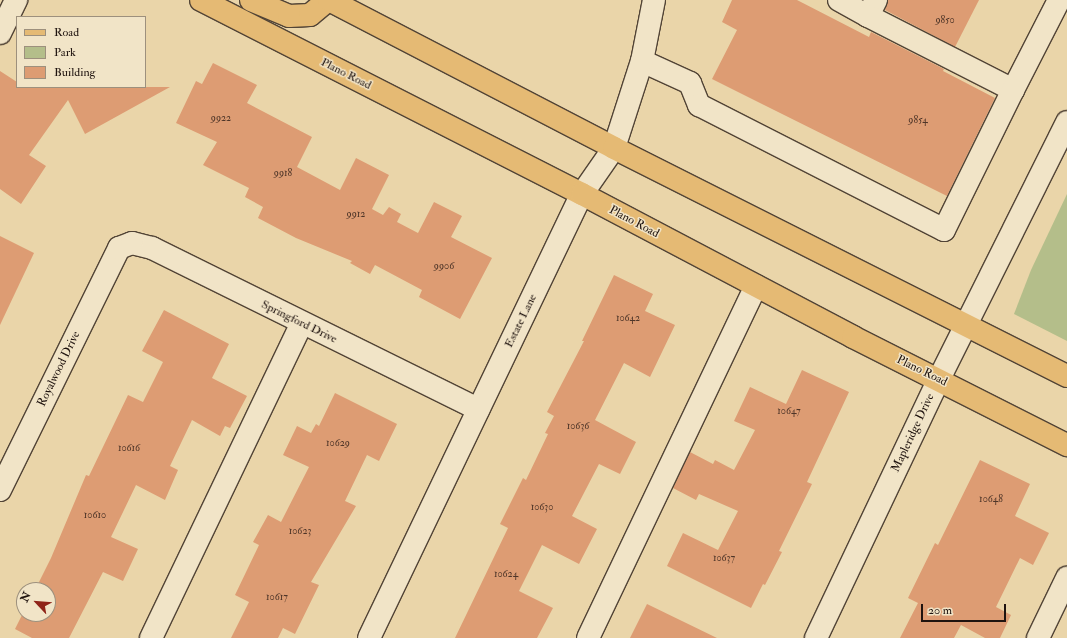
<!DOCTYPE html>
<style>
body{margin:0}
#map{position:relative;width:1067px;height:638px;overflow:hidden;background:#ead5a9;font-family:"IM FELL Double Pica",serif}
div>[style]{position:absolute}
.green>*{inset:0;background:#b4be8a}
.building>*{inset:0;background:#dd9c73}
.roads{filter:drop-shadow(1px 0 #524436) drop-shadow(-1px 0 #524436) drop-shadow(0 1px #524436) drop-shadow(0 -1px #524436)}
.minor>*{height:22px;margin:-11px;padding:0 11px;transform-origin:11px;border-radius:11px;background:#f1e4c7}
.major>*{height:22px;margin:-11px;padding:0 11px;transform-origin:11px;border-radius:11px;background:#e5ba74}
span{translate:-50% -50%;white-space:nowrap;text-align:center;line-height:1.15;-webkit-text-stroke:3px #f1e4c7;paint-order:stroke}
.number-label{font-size:10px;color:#4e3528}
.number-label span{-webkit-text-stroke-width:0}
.street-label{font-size:12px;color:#1f130f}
.legend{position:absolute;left:16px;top:16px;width:130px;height:72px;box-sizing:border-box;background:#f1e4c7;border:1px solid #9d907d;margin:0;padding:5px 7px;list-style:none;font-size:12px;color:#1f130f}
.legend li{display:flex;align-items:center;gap:8px;height:20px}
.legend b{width:20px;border:1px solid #9d907d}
.north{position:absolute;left:16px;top:582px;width:40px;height:40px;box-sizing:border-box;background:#f1e4c7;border:1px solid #9d907d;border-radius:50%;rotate:296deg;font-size:11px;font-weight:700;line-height:16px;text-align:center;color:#1f130f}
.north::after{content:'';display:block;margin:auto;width:14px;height:18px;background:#8f2418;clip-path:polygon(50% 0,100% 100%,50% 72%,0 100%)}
.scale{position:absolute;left:921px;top:604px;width:85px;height:18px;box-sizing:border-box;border:2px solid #1f130f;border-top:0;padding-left:5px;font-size:12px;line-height:14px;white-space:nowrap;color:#1f130f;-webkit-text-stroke:3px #f1e4c7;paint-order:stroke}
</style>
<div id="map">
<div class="green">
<div style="clip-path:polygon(1067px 194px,1067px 341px,1014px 314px,1031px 270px)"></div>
</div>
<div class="building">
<div style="clip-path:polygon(732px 0,797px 0,869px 37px,871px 32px,944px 69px,943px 71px,995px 98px,947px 196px,712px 79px,737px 30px,722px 22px)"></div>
<div style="clip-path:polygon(888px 0,979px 0,955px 47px,885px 10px)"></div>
<div style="clip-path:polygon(213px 63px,257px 85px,247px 103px,312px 137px,297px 167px,340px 190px,356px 158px,389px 175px,372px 209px,383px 215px,389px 207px,401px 214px,397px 222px,418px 233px,434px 202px,462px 216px,451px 237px,492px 258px,460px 319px,419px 297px,422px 290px,375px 265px,370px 274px,350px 263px,352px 261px,296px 238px,258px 218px,263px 207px,245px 197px,249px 188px,203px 165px,217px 142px,176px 123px,196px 81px,202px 84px)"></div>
<div style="clip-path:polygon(0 71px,17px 82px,17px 87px,170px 87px,85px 134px,68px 100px,29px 155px,46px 166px,21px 204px,0 189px)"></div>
<div style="clip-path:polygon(0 236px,34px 253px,0 325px)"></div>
<div style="clip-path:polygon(614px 275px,653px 294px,645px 311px,675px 325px,650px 377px,624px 363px,595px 420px,636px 442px,620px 474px,599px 464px,572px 516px,597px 529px,579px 564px,542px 545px,519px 591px,553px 608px,537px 638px,455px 638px,508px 528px,500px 524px,523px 478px,526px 480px,548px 434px,545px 433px,554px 416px,547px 412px,584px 341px,582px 341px)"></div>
<div style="clip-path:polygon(164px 310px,229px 344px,212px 378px,247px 396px,230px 428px,225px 426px,220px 436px,192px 420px,170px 466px,178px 470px,165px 500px,136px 485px,111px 537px,138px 549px,123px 581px,103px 572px,69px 638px,32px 638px,15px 629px,24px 611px,24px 614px,48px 614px,48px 590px,35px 590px,51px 558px,86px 475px,89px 476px,128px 395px,143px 402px,163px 362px,142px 351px)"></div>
<div style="clip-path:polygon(802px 370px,849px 392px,807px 482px,812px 484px,779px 551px,782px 552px,765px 585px,763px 584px,751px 608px,667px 566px,683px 533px,718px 550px,738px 511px,699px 494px,696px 500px,673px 488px,690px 452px,713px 464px,715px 460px,734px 470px,755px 430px,734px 421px,750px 387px,786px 404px)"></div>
<div style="clip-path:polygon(335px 393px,397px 424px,379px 461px,367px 455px,345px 501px,356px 506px,311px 582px,319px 585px,295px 634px,283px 628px,278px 638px,231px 638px,249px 602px,235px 595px,259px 545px,253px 542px,268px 515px,281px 522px,309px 467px,283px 455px,297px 426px,311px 433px,316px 424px,319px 426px)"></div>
<div style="clip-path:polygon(980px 460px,1030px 484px,1015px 516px,1049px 533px,1033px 565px,1020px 558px,996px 607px,1011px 615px,1000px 638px,985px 638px,961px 625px,954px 638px,900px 638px,918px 603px,908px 598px,935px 543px,938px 545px)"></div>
<div style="clip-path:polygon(647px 604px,717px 638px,630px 638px)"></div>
</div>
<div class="roads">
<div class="minor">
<div style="left:839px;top:0;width:33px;rotate:29deg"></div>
<div style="left:876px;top:0;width:18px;rotate:117deg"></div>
<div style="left:868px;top:16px;width:163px;rotate:27deg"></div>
<div style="left:1013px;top:90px;width:101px;rotate:-62.9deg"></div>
<div style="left:0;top:33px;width:37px;rotate:-64deg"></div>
<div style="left:642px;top:61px;width:53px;rotate:24.6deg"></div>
<div style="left:690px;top:83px;width:24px;rotate:68deg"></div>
<div style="left:699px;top:105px;width:275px;rotate:27deg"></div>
<div style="left:944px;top:230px;width:156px;rotate:-63.8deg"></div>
<div style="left:0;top:490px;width:270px;rotate:-63.8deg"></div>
<div style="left:119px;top:248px;width:14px;rotate:-21deg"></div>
<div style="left:132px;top:243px;width:21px;rotate:14deg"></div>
<div style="left:152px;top:248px;width:364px;rotate:26.3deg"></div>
<div style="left:151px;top:638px;width:349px;rotate:-64.4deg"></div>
<div style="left:369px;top:638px;width:492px;rotate:-64.4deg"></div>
<div style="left:582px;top:194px;width:56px;rotate:-55.2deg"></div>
<div style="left:614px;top:148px;width:91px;rotate:-72.2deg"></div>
<div style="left:642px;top:61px;width:62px;rotate:-78.9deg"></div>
<div style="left:588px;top:638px;width:390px;rotate:-64.5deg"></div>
<div style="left:816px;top:638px;width:287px;rotate:-64.6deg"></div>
<div style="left:939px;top:379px;width:287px;rotate:-63.5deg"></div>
<div style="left:1038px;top:638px;width:67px;rotate:-64.2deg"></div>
</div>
<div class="major">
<div style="left:201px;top:0;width:428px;rotate:27deg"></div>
<div style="left:582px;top:194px;width:306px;rotate:27.8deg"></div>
<div style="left:853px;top:337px;width:240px;rotate:26.8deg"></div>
<div style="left:251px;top:0;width:41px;rotate:22.8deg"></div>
<div style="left:289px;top:16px;width:21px;rotate:-3deg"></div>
<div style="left:310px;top:15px;width:23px;rotate:-40deg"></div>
<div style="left:329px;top:0;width:321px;rotate:27.4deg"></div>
<div style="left:614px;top:148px;width:507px;rotate:26.72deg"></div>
</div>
</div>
<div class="number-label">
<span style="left:945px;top:21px">9850</span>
<span style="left:221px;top:119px">9922</span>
<span style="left:918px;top:121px">9854</span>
<span style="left:283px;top:174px">9918</span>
<span style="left:356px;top:215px">9912</span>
<span style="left:444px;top:267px">9906</span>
<span style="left:628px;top:319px">10642</span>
<span style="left:789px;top:412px">10647</span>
<span style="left:578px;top:427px">10636</span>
<span style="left:338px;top:444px">10629</span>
<span style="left:129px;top:449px">10616</span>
<span style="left:991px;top:500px">10648</span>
<span style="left:542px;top:508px">10630</span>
<span style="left:95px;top:516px">10610</span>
<span style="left:300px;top:532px">10623</span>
<span style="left:724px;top:559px">10637</span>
<span style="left:506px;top:575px">10624</span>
<span style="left:277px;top:598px">10617</span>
</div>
<div class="street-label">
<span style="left:346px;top:74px;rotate:27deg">Plano Road</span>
<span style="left:634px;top:222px;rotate:28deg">Plano Road</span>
<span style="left:521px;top:321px;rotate:-64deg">Estate Lane</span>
<span style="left:299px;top:322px;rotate:26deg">Springford Drive</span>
<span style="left:59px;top:369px;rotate:-64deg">Royalwood Drive</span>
<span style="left:922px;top:371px;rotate:26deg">Plano Road</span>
<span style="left:913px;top:433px;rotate:-65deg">Mapleridge Drive</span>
</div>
<ul class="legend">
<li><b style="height:5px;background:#e5ba74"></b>Road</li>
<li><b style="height:11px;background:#b4be8a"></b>Park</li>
<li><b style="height:11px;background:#dd9c73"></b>Building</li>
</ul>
<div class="north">N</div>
<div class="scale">20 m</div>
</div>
